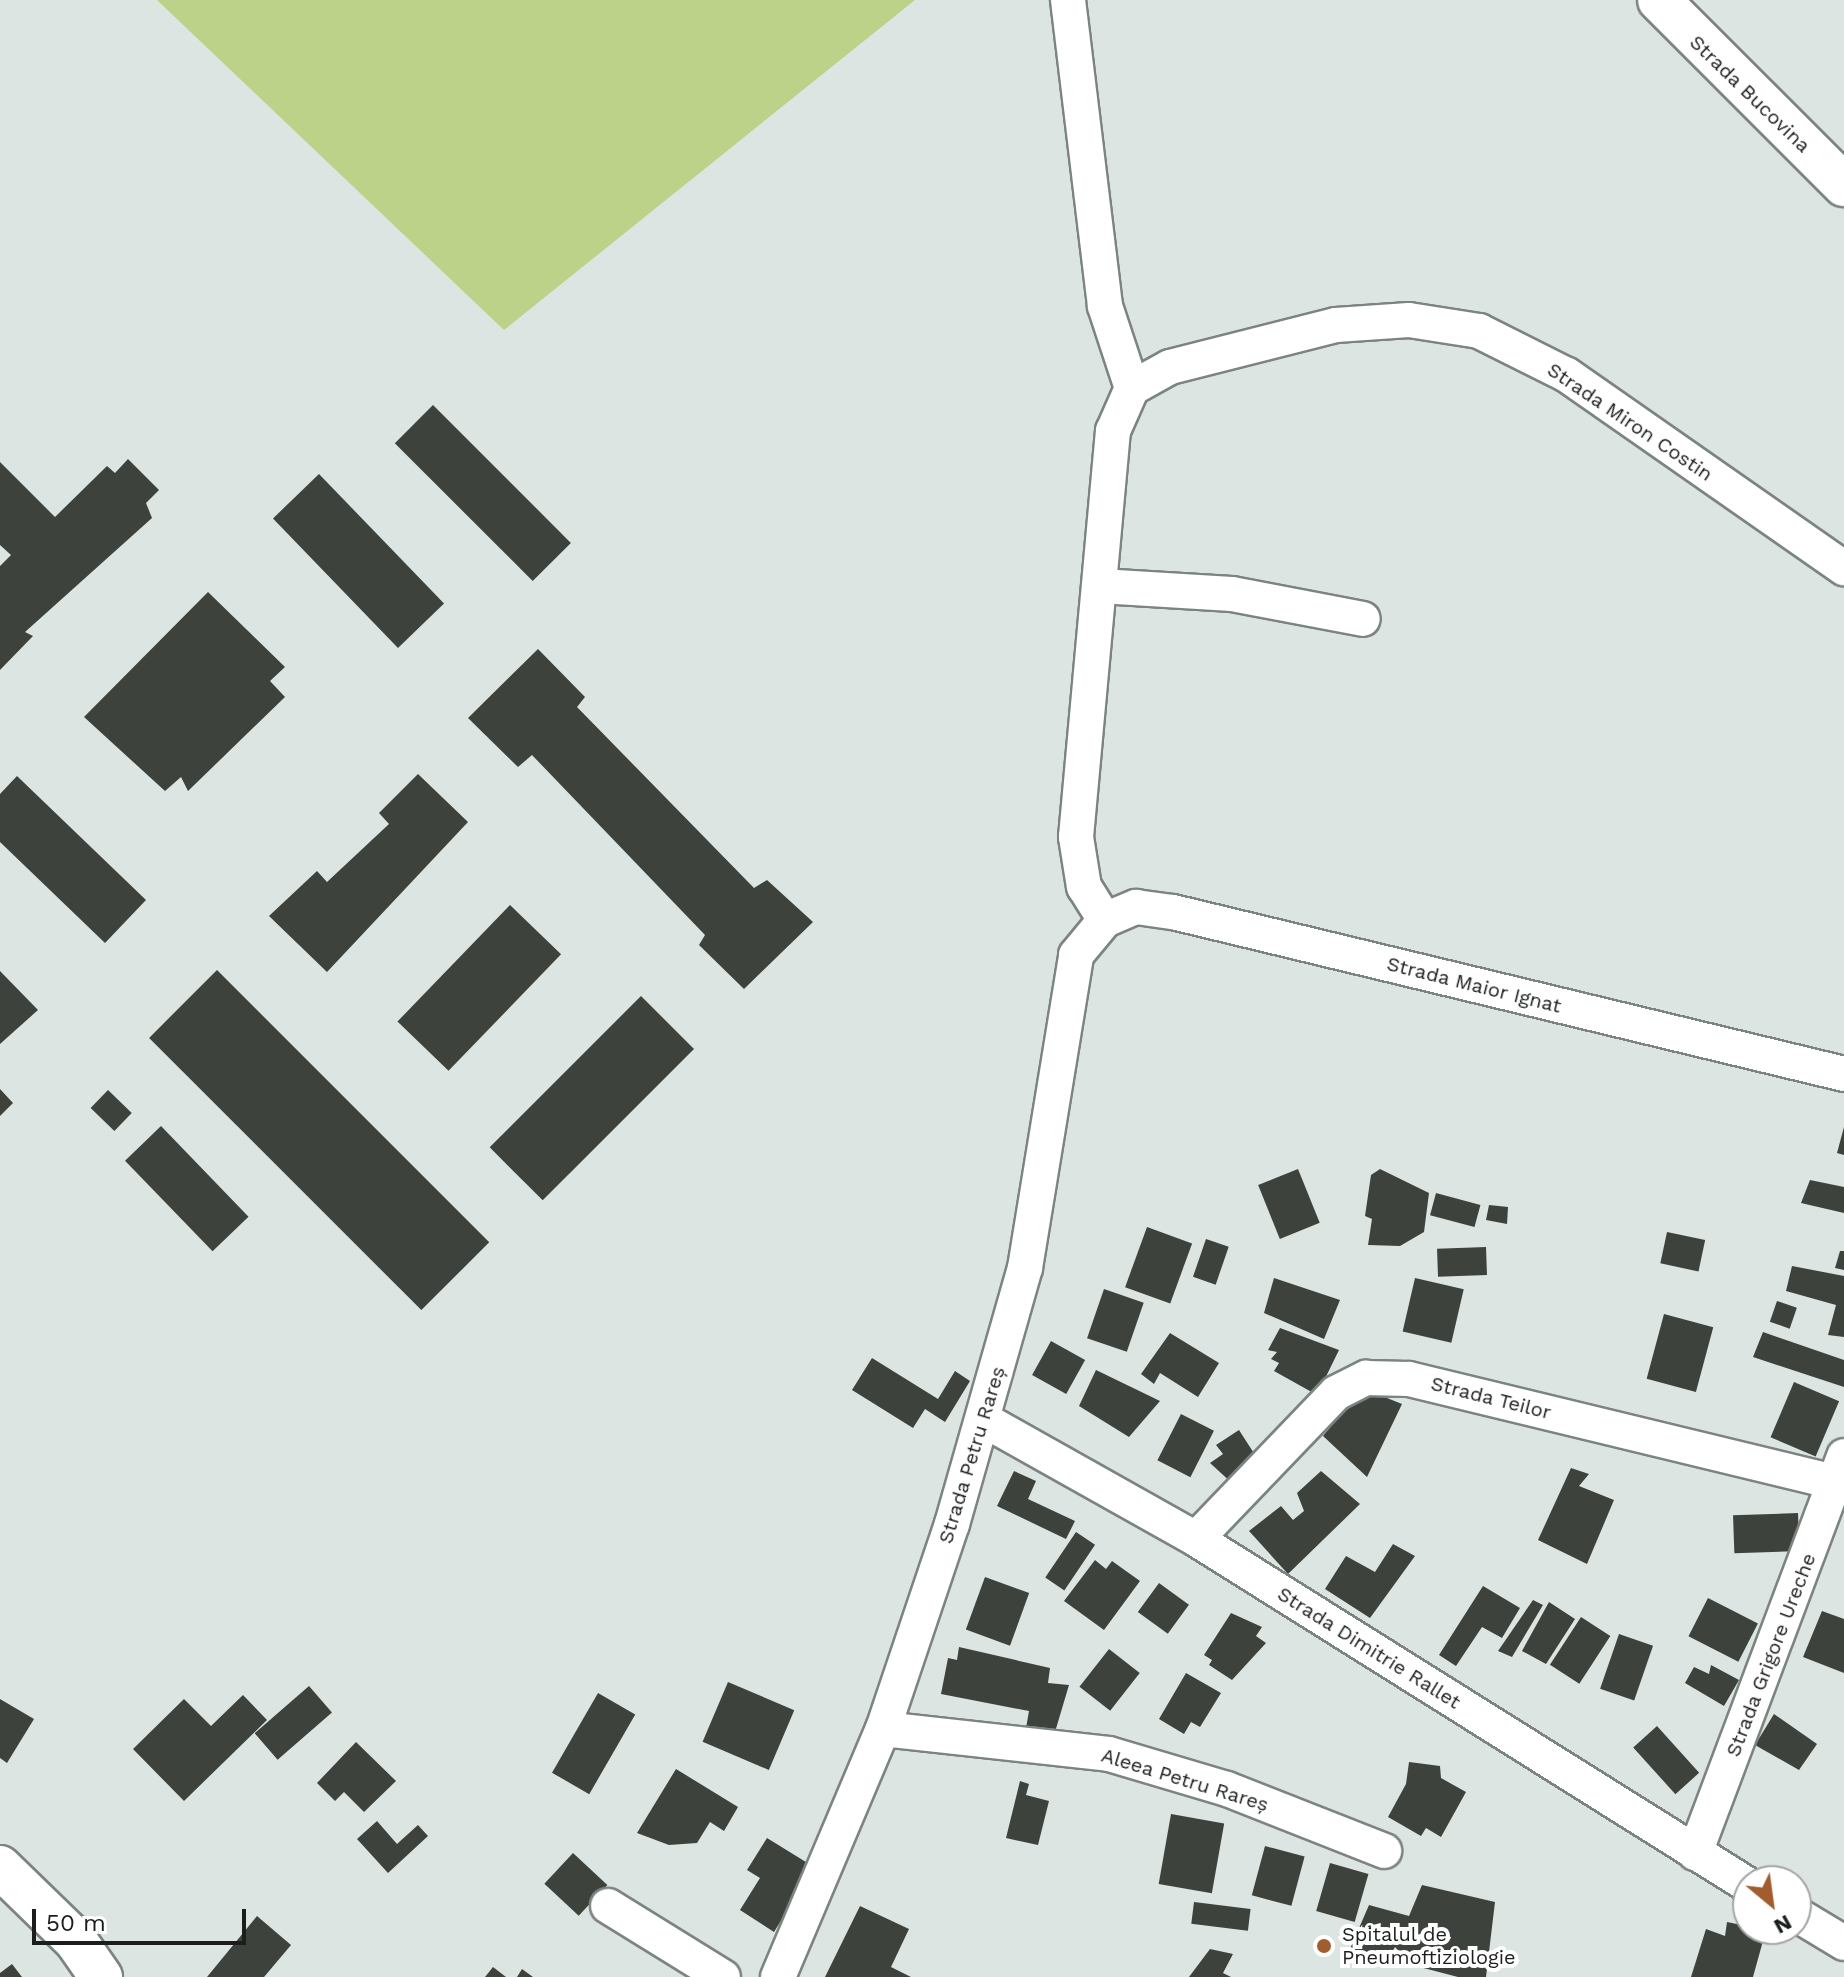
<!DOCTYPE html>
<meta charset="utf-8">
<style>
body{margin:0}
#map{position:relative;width:1844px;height:1977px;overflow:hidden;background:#dde5e2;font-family:"Work Sans",sans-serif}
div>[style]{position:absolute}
.green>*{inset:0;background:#bcd288}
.building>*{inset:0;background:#3d423d;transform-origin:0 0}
.roads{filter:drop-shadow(2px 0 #7c8481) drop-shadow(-2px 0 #7c8481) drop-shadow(0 2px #7c8481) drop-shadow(0 -2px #7c8481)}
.minor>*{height:34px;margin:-17px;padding:0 17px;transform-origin:17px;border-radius:17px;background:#fff}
.major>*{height:42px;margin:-21px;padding:0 21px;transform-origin:21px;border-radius:21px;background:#fff}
.dots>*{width:22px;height:22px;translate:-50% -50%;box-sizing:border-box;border:4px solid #fff;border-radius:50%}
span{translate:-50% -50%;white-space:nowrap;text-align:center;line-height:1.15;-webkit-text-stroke:8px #fff;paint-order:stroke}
.street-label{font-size:20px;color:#1b1e1d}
.poi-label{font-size:20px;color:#1b1e1d}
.left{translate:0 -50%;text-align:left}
.north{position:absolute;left:1732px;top:1865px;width:80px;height:80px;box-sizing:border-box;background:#fff;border:2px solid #a4a5a5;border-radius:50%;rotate:151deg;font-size:22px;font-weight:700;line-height:32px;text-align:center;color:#1b1e1d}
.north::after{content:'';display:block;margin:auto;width:28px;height:36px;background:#a15d2e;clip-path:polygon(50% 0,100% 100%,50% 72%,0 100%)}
.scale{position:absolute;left:32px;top:1909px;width:214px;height:36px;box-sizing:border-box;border:4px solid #1b1e1d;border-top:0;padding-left:10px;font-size:24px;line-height:28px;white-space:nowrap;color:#1b1e1d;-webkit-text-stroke:6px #fff;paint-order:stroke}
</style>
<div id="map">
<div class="green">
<div style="clip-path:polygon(157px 0,915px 0,504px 330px)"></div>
</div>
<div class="building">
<div style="left:433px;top:405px;width:195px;height:54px;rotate:45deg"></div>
<div style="clip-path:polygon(128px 459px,159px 490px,146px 503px,152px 518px,25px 632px,33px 636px,0 670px,0 566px,11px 555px,0 545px,0 462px,55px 517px,107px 466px,115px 473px)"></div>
<div style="left:319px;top:474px;width:180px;height:64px;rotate:46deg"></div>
<div style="clip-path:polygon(208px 592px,285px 667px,270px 681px,285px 697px,188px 791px,181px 777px,165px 791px,84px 717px)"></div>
<div style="clip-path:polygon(538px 649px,585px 697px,577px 707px,754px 888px,767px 880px,813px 922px,744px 989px,699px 945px,705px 935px,532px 755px,518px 767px,468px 718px)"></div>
<div style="clip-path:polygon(418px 774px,468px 822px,327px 972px,269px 916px,317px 871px,327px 882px,389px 824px,379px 813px)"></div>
<div style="clip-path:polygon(17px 776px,146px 900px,105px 943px,0 842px,0 794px)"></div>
<div style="left:510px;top:905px;width:71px;height:162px;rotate:44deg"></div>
<div style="left:217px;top:970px;width:385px;height:96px;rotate:45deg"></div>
<div style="clip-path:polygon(0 971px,38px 1010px,0 1044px)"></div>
<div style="left:641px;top:996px;width:75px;height:214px;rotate:45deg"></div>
<div style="clip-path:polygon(0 1089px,13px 1103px,0 1116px)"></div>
<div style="left:108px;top:1090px;width:33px;height:25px;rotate:44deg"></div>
<div style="left:161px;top:1126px;width:126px;height:50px;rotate:46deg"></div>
<div style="clip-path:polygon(1844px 1127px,1844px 1155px,1837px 1153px)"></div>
<div style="left:1298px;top:1169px;width:58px;height:43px;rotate:68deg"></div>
<div style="clip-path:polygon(1380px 1169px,1429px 1193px,1424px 1232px,1400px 1246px,1368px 1245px,1372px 1219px,1365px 1216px,1371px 1175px)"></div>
<div style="clip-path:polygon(1810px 1180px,1844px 1187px,1844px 1213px,1801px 1203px)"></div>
<div style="left:1436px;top:1193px;width:46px;height:23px;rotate:15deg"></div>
<div style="clip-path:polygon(1489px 1205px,1508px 1207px,1507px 1224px,1486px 1220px)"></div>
<div style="left:1147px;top:1227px;width:48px;height:64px;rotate:20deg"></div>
<div style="left:1667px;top:1232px;width:39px;height:32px;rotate:12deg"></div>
<div style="left:1206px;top:1239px;width:24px;height:40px;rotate:19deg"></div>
<div style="left:1486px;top:1247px;width:28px;height:49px;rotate:88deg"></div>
<div style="clip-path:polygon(1840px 1251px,1844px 1251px,1844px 1270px,1835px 1268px)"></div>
<div style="clip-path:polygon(1792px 1266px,1844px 1276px,1844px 1337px,1828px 1335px,1836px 1305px,1786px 1291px)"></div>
<div style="clip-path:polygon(1274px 1278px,1340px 1300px,1324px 1339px,1264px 1313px)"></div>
<div style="left:1415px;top:1278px;width:50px;height:55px;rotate:13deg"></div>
<div style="left:1104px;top:1289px;width:42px;height:52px;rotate:19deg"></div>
<div style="left:1777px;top:1301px;width:21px;height:22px;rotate:19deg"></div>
<div style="left:1664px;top:1314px;width:51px;height:67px;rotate:15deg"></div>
<div style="clip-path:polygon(1280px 1328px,1339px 1350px,1317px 1395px,1274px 1371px,1279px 1363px,1271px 1359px,1277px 1352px,1268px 1350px)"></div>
<div style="clip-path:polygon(1763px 1332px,1844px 1360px,1844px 1387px,1753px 1357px)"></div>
<div style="clip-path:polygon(1170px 1333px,1219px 1363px,1198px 1397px,1160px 1373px,1154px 1384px,1141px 1374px)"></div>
<div style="left:1051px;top:1341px;width:39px;height:39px;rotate:29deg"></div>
<div style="clip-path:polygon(872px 1358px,938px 1399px,955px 1371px,970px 1381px,945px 1422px,925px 1409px,913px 1428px,852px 1390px)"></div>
<div style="clip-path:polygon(1096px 1370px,1160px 1401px,1129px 1437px,1079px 1406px)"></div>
<div style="left:1794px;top:1382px;width:49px;height:60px;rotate:23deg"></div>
<div style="clip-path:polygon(1362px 1388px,1402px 1404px,1367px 1477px,1323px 1436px)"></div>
<div style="left:1181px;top:1414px;width:37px;height:52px;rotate:27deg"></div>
<div style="clip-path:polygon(1239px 1430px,1257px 1458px,1233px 1484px,1210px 1463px,1223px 1454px,1216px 1445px)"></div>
<div style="clip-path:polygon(1571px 1468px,1589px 1474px,1579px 1486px,1614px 1500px,1587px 1564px,1538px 1540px)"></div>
<div style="clip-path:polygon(1014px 1471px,1036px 1481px,1028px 1499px,1075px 1521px,1066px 1539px,997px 1506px)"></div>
<div style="clip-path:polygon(1321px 1471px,1360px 1504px,1288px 1574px,1249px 1531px,1281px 1506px,1293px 1520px,1304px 1511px,1297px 1493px)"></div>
<div style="left:1798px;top:1513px;width:38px;height:65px;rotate:88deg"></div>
<div style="left:1076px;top:1532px;width:23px;height:55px;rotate:34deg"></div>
<div style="clip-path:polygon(1393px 1544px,1415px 1556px,1370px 1618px,1325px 1589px,1346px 1556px,1375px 1572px)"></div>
<div style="clip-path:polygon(1095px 1560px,1106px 1569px,1112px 1561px,1140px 1581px,1104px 1630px,1064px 1601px)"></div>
<div style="left:985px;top:1577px;width:47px;height:56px;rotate:20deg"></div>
<div style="left:1159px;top:1583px;width:37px;height:36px;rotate:36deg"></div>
<div style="clip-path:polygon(1483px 1586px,1520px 1608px,1502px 1638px,1482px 1627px,1456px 1666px,1439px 1655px)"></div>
<div style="left:1708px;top:1598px;width:56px;height:43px;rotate:27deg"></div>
<div style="clip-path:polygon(1533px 1600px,1543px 1605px,1512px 1657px,1498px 1651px)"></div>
<div style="clip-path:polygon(1549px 1602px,1575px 1619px,1546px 1664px,1522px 1651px)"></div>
<div style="clip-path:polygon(1822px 1611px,1844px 1619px,1844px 1673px,1803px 1657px)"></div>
<div style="clip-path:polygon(1231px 1613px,1262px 1627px,1256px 1636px,1266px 1643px,1232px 1680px,1209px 1665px,1212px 1660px,1204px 1655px)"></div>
<div style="left:1581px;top:1617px;width:35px;height:57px;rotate:33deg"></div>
<div style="left:1619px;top:1634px;width:36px;height:58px;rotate:19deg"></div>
<div style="clip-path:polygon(959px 1647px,1050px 1668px,1048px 1683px,1069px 1685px,1055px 1732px,1026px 1728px,1029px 1711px,941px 1694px,948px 1658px,957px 1660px)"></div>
<div style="left:1109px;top:1649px;width:39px;height:48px;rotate:38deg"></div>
<div style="clip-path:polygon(1711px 1665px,1739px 1680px,1724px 1706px,1685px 1683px,1694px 1667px,1709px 1674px)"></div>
<div style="clip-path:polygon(1186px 1673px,1221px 1693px,1200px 1727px,1191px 1722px,1184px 1734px,1159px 1719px)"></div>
<div style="left:728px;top:1682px;width:72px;height:65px;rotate:23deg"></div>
<div style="left:309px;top:1686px;width:35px;height:72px;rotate:49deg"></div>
<div style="left:598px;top:1693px;width:43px;height:92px;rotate:30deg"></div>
<div style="clip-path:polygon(243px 1695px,267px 1720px,184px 1801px,133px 1749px,184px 1699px,211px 1726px)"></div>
<div style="clip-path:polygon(0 1699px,34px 1719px,7px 1763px,0 1758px)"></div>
<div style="clip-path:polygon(1774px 1714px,1817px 1744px,1799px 1770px,1755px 1745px)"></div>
<div style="left:1657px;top:1726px;width:63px;height:32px;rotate:48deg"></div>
<div style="clip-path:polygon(356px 1742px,396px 1781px,364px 1812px,344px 1792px,335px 1801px,317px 1783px)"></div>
<div style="clip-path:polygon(1409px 1762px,1440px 1766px,1441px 1778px,1466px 1792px,1441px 1837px,1426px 1828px,1421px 1836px,1388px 1817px,1406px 1784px)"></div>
<div style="clip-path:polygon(676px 1769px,738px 1807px,724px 1831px,710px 1822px,697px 1843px,669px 1845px,637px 1833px)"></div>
<div style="clip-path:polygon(1020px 1781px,1029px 1784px,1026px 1795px,1049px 1801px,1038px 1845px,1006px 1838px)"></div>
<div style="left:1171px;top:1814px;width:54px;height:71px;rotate:10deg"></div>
<div style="clip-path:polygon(377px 1821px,397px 1844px,418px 1825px,428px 1836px,388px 1873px,357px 1839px)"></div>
<div style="clip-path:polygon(767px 1838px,814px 1867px,774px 1932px,740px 1910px,760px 1878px,747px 1870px)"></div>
<div style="left:1265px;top:1846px;width:41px;height:51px;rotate:15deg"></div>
<div style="left:573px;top:1853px;width:47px;height:42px;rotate:43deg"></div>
<div style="left:1330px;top:1863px;width:40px;height:50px;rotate:16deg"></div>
<div style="clip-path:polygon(1422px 1885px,1495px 1902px,1486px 1977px,1458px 1977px,1412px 1965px,1395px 1947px,1388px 1959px,1350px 1949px,1369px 1905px,1409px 1916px)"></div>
<div style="left:1194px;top:1902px;width:57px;height:22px;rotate:7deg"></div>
<div style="clip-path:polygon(860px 1906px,909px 1929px,891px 1967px,911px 1977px,825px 1977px)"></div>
<div style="clip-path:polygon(257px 1916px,291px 1945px,264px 1977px,207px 1977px)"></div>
<div style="clip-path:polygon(1727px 1922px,1766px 1930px,1753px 1977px,1691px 1977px,1706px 1929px,1725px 1936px)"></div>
<div style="clip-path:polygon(1210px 1949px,1233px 1954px,1223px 1973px,1231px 1977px,1189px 1977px)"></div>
<div style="clip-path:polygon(12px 1964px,22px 1977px,0 1977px,0 1973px)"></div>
<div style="clip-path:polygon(493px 1967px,506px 1977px,485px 1977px)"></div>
<div style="clip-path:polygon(522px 1969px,533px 1977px,517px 1977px)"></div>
</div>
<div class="roads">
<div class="minor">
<div style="left:1068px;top:0;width:308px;rotate:83.1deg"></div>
<div style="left:1105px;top:306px;width:86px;rotate:71.8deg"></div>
<div style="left:1100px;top:586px;width:132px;rotate:3.5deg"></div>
<div style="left:1232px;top:594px;width:133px;rotate:10.8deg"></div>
<div style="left:1105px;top:920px;width:39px;rotate:-122deg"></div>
<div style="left:1084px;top:887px;width:51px;rotate:-99.1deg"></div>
<div style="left:1076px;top:837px;width:408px;rotate:-84.8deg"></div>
<div style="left:1113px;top:431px;width:47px;rotate:-66.2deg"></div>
<div style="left:1132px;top:388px;width:43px;rotate:-28.9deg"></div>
<div style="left:1170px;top:367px;width:171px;rotate:-14.2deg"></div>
<div style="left:1336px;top:325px;width:73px;rotate:-3.9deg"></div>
<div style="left:1409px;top:320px;width:71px;rotate:8.9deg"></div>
<div style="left:1479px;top:331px;width:98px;rotate:26.6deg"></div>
<div style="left:1567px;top:375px;width:338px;rotate:34.9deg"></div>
<div style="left:984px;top:1420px;width:243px;rotate:29.3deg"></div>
<div style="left:1196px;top:1539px;width:651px;rotate:32.08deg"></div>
<div style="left:1196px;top:1539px;width:202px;rotate:-46.2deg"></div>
<div style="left:1336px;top:1393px;width:34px;rotate:-27deg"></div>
<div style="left:1366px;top:1378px;width:43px;rotate:1.3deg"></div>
<div style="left:1409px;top:1379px;width:447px;rotate:13.6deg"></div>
<div style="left:883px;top:1729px;width:227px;rotate:6.3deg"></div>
<div style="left:1109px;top:1754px;width:123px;rotate:16.5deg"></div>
<div style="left:1227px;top:1789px;width:169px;rotate:21.5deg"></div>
<div style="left:1695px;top:1853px;width:424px;rotate:-69.4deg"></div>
<div style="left:608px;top:1906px;width:135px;rotate:31.7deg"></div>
<div style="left:1796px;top:1914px;width:56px;rotate:31.1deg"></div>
<div style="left:778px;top:1977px;width:269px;rotate:-67.1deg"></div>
<div style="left:883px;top:1729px;width:216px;rotate:-71.4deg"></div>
<div style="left:952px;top:1524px;width:266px;rotate:-74.1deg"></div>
<div style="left:1025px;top:1268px;width:317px;rotate:-80.7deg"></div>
<div style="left:1076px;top:955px;width:45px;rotate:-50.4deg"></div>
<div style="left:1105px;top:920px;width:34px;rotate:-23deg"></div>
<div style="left:1136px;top:907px;width:37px;rotate:8deg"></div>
<div style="left:1173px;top:912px;width:690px;rotate:13.57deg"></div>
</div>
<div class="major">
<div style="left:1659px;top:0;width:262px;rotate:45deg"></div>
<div style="left:0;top:1867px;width:106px;rotate:44.2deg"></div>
<div style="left:76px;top:1941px;width:44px;rotate:55.2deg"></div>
</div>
</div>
<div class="dots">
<div style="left:1324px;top:1946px;background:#a15d2e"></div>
</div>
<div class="street-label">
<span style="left:1750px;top:94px;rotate:44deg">Strada Bucovina</span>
<span style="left:1630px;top:422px;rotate:34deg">Strada Miron Costin</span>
<span style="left:1474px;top:985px;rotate:14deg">Strada Maior Ignat</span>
<span style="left:1491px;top:1398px;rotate:14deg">Strada Teilor</span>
<span style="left:972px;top:1455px;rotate:-73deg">Strada Petru Rareș</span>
<span style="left:1369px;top:1648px;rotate:32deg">Strada Dimitrie Rallet</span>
<span style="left:1771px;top:1655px;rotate:-69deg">Strada Grigore Ureche</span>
<span style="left:1185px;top:1780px;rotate:17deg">Aleea Petru Rareș</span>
</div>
<div class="poi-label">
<span class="left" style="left:1342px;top:1946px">Spitalul de<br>Pneumoftiziologie</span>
</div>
<div class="north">N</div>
<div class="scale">50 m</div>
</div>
